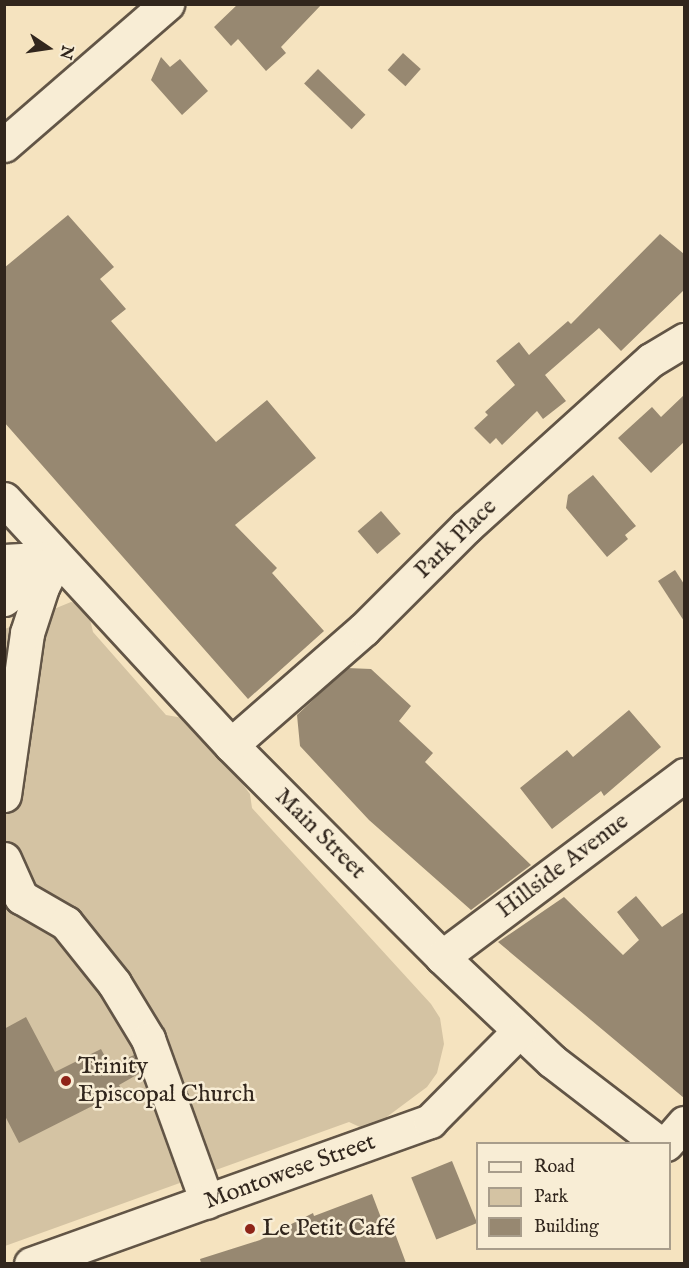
<!DOCTYPE html>
<meta charset="utf-8">
<style>
body{margin:0}
#map{position:relative;width:689px;height:1268px;overflow:hidden;background:#f5e3bf;font-family:"IM FELL English",serif}
div>[style]{position:absolute}
.green>*{inset:0;background:#d4c3a3}
.building>*{inset:0;background:#978871;transform-origin:0 0}
.roads{filter:drop-shadow(2px 0 #625546) drop-shadow(-2px 0 #625546) drop-shadow(0 2px #625546) drop-shadow(0 -2px #625546)}
.minor>*{height:33px;margin:-16.5px;padding:0 16.5px;transform-origin:16.5px;border-radius:16.5px;background:#f8edd5}
.dots>*{width:16px;height:16px;translate:-50% -50%;box-sizing:border-box;border:3px solid #f8edd5;border-radius:50%}
span{translate:-50% -50%;white-space:nowrap;text-align:center;line-height:1.15;-webkit-text-stroke:5px #f8edd5;paint-order:stroke}
.street-label{font-size:24px;color:#31261d}
.poi-label{font-size:24px;color:#31261d}
.left{translate:0 -50%;text-align:left}
.frame{position:absolute;inset:0;border:6px solid #31261d;pointer-events:none}
.legend{position:absolute;left:476px;top:1142px;width:195px;height:108px;box-sizing:border-box;background:#f8edd5;border:2px solid #a89d8b;margin:0;padding:8px 10px;list-style:none;font-size:18px;color:#31261d}
.legend li{display:flex;align-items:center;gap:12px;height:30px}
.legend b{width:30px;border:2px solid #a89d8b}
.north{position:absolute;left:18px;top:18px;width:60px;height:60px;-webkit-text-stroke:4px #f8edd5;paint-order:stroke;rotate:103deg;font-size:16px;font-weight:700;line-height:24px;text-align:center;color:#31261d}
.north::after{content:'';display:block;margin:auto;width:21px;height:27px;background:#31261d;clip-path:polygon(50% 0,100% 100%,50% 72%,0 100%)}
</style>
<div id="map">
<div class="green">
<div style="clip-path:polygon(71px 602px,80px 604px,89px 615px,93px 632px,166px 715px,183px 718px,241px 782px,250px 794px,252px 808px,431px 1004px,440px 1018px,444px 1044px,437px 1073px,427px 1087px,380px 1122px,362px 1128px,349px 1122px,5px 1246px,5px 629px)"></div>
</div>
<div class="building">
<div style="clip-path:polygon(238px 4px,322px 4px,281px 47px,286px 53px,266px 71px,238px 39px,231px 46px,214px 27px)"></div>
<div style="left:403px;top:53px;width:24px;height:23px;rotate:42deg"></div>
<div style="clip-path:polygon(161px 57px,170px 67px,180px 59px,208px 91px,182px 115px,151px 80px)"></div>
<div style="left:318px;top:69px;width:66px;height:20px;rotate:44deg"></div>
<div style="clip-path:polygon(68px 215px,114px 267px,100px 279px,126px 309px,111px 321px,216px 442px,267px 400px,316px 458px,235px 525px,277px 568px,272px 573px,324px 631px,248px 699px,4px 422px,4px 268px)"></div>
<div style="clip-path:polygon(660px 234px,684px 254px,684px 290px,621px 351px,599px 328px,545px 375px,566px 401px,543px 419px,537px 411px,502px 445px,496px 438px,490px 444px,474px 428px,488px 415px,485px 412px,515px 385px,496px 361px,519px 342px,529px 355px,568px 321px,571px 324px)"></div>
<div style="clip-path:polygon(684px 395px,684px 442px,651px 473px,618px 438px,652px 407px,661px 417px)"></div>
<div style="clip-path:polygon(593px 475px,636px 526px,625px 535px,628px 539px,607px 557px,566px 508px,568px 495px)"></div>
<div style="left:381px;top:511px;width:30px;height:31px;rotate:49deg"></div>
<div style="clip-path:polygon(675px 570px,684px 584px,684px 621px,658px 581px)"></div>
<div style="clip-path:polygon(347px 668px,371px 669px,411px 706px,399px 721px,433px 753px,425px 762px,531px 865px,471px 910px,369px 820px,300px 746px,297px 715px)"></div>
<div style="clip-path:polygon(629px 710px,661px 747px,604px 796px,601px 791px,552px 829px,520px 788px,567px 750px,573px 757px)"></div>
<div style="clip-path:polygon(636px 896px,662px 927px,684px 912px,684px 1098px,498px 942px,564px 897px,623px 955px,639px 940px,617px 912px)"></div>
<div style="clip-path:polygon(26px 1017px,55px 1072px,101px 1049px,110px 1066px,134px 1055px,140px 1073px,119px 1085px,122px 1091px,19px 1143px,4px 1114px,4px 1029px)"></div>
<div style="left:452px;top:1161px;width:67px;height:44px;rotate:68deg"></div>
<div style="clip-path:polygon(372px 1194px,383px 1223px,390px 1220px,406px 1263px,201px 1263px,200px 1259px,260px 1240px,313px 1213px,314px 1216px)"></div>
</div>
<div class="roads">
<div class="minor">
<div style="left:4px;top:145px;width:216px;rotate:-40.9deg"></div>
<div style="left:4px;top:499px;width:335px;rotate:47.3deg"></div>
<div style="left:231px;top:745px;width:299px;rotate:45.1deg"></div>
<div style="left:442px;top:957px;width:151px;rotate:43.4deg"></div>
<div style="left:552px;top:1061px;width:136px;rotate:37.5deg"></div>
<div style="left:4px;top:561px;width:53px;rotate:-3.2deg"></div>
<div style="left:4px;top:599px;width:58px;rotate:-38deg"></div>
<div style="left:231px;top:745px;width:176px;rotate:-41.1deg"></div>
<div style="left:364px;top:629px;width:144px;rotate:-45deg"></div>
<div style="left:466px;top:527px;width:249px;rotate:-42.1deg"></div>
<div style="left:651px;top:360px;width:39px;rotate:-31deg"></div>
<div style="left:4px;top:795px;width:164px;rotate:-81.9deg"></div>
<div style="left:27px;top:633px;width:48px;rotate:-71.9deg"></div>
<div style="left:42px;top:587px;width:33px;rotate:-63deg"></div>
<div style="left:4px;top:859px;width:42px;rotate:65.9deg"></div>
<div style="left:21px;top:897px;width:52px;rotate:30deg"></div>
<div style="left:66px;top:923px;width:77px;rotate:51.3deg"></div>
<div style="left:114px;top:983px;width:66px;rotate:58.7deg"></div>
<div style="left:148px;top:1039px;width:173px;rotate:70.1deg"></div>
<div style="left:442px;top:957px;width:303px;rotate:-36.9deg"></div>
<div style="left:666px;top:1144px;width:28px;rotate:-49deg"></div>
<div style="left:31px;top:1264px;width:424px;rotate:-19.7deg"></div>
<div style="left:430px;top:1121px;width:127px;rotate:-45.3deg"></div>
</div>
</div>
<div class="dots">
<div style="left:66px;top:1081px;background:#8f2418"></div>
<div style="left:250px;top:1229px;background:#8f2418"></div>
</div>
<div class="street-label">
<span style="left:456px;top:539px;rotate:-44deg">Park Place</span>
<span style="left:320px;top:834px;rotate:45deg">Main Street</span>
<span style="left:563px;top:866px;rotate:-37deg">Hillside Avenue</span>
<span style="left:290px;top:1172px;rotate:-20deg">Montowese Street</span>
</div>
<div class="poi-label">
<span class="left" style="left:78px;top:1081px">Trinity<br>Episcopal Church</span>
<span class="left" style="left:262px;top:1229px">Le Petit Café</span>
</div>
<div class="frame"></div>
<ul class="legend">
<li><b style="height:8px;background:#f8edd5"></b>Road</li>
<li><b style="height:16px;background:#d4c3a3"></b>Park</li>
<li><b style="height:16px;background:#978871"></b>Building</li>
</ul>
<div class="north">N</div>
</div>
